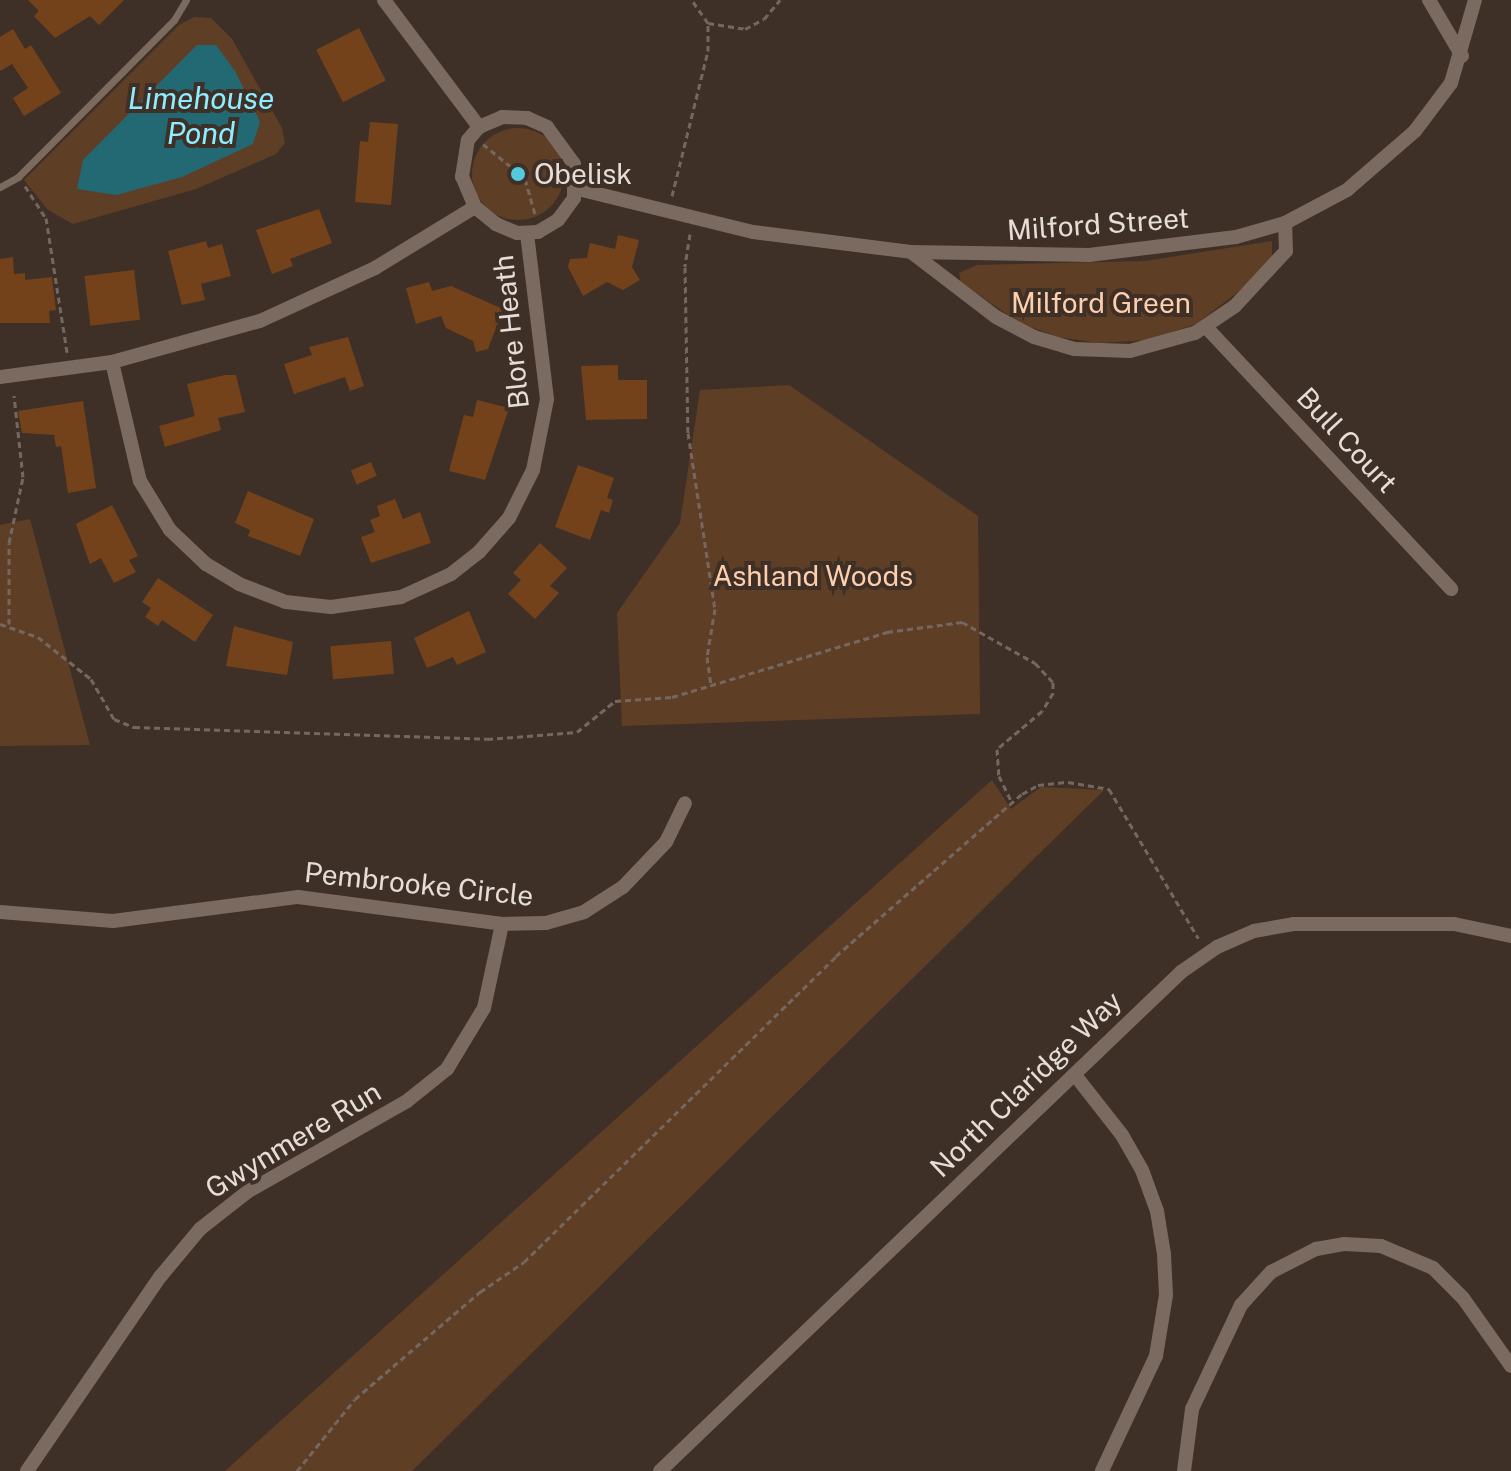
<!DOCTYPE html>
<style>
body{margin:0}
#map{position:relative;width:1511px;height:1471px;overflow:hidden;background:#3e3027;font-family:"Public Sans",sans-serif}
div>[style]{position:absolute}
.green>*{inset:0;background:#5f3e26}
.round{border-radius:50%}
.water>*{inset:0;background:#236974}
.building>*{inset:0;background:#73421a;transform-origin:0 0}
.path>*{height:3px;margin-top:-1.5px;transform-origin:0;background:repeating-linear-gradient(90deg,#74675f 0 6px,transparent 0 10px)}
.path>.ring{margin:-1.5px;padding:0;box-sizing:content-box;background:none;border:3px solid #74675f;border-radius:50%}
.lane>*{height:7px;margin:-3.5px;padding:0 3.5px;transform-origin:3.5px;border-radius:3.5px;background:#7a6a5f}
.street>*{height:14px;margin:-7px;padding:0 7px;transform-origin:7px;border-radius:7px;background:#7a6a5f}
.dots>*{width:22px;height:22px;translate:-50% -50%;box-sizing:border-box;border:4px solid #3e3027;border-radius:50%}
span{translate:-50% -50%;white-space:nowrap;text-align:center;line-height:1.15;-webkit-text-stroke:8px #3e3027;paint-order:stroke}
.poi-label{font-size:28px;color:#e6ddd7}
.left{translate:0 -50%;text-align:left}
.street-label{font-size:28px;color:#e6ddd7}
.park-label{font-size:28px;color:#ffcead}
.water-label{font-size:30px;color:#8eeeff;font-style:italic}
</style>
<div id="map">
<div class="green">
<div style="clip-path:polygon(194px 17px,211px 18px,232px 39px,282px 128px,285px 143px,276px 154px,196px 189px,73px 224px,48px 210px,24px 180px,179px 25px)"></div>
<div class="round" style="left:472px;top:128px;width:92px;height:92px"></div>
<div style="clip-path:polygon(1272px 241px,1272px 259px,1242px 289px,1196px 324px,1148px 340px,1099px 343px,1058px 337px,1018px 322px,961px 282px,959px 273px,977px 265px,1145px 261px)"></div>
<div style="clip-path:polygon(789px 385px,978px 516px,980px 714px,622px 726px,617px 613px,680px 523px,700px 390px)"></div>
<div style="clip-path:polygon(30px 519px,90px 745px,0 746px,0 525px)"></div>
<div style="clip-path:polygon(992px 780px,1011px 809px,1041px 787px,1104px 790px,412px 1471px,225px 1471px)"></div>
</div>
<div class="water">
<div style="clip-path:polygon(197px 45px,216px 45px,235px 71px,260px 122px,253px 144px,182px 177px,116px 195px,77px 189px,83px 160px)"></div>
</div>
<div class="building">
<div style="clip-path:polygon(28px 0,124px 0,99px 25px,90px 16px,55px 38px,34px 16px,39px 11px)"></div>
<div style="left:359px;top:28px;width:59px;height:48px;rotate:63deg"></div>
<div style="clip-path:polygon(13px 29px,25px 49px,31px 45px,61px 93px,24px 116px,13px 98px,28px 88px,12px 64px,0 71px,0 37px)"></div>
<div style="clip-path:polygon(370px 122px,398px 124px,391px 205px,355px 202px,360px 141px,368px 142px)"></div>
<div style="clip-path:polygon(319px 209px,332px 243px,290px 259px,293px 266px,272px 274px,256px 230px)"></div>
<div style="clip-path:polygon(618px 235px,639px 240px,632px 267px,640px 280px,623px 290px,607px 282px,583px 296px,568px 267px,570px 259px,587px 258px,590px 243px,615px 249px)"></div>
<div style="clip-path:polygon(206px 241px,208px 248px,222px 244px,231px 276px,201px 284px,205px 300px,182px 305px,168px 251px)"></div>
<div style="clip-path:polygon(13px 257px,14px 274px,25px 273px,25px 280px,52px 277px,56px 310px,49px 311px,50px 323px,0 323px,0 259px)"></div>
<div style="left:134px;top:270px;width:50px;height:50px;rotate:83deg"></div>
<div style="clip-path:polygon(429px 282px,432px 291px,451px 286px,503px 309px,488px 349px,476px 352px,473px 341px,446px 328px,441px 316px,416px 324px,406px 288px)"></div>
<div style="clip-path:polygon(348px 337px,364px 386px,350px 391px,345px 377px,294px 394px,284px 364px,312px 355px,309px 347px)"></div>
<div style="clip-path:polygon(618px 365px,618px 380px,647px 380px,647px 419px,586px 420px,581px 366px)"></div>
<div style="clip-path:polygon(225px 375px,236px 375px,245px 412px,218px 418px,221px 430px,165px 447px,159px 426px,195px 416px,187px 384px)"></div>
<div style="clip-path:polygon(477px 400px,509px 408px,485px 480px,449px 471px,464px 415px,473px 417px)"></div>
<div style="clip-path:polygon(83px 401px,96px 488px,68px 493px,61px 446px,56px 447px,54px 435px,22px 433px,18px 411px)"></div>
<div style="left:371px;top:462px;width:15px;height:22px;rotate:67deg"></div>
<div style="clip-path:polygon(578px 465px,614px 478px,607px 498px,613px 500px,609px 513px,601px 510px,590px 540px,555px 527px)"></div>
<div style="clip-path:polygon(248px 491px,314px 519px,300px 556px,248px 536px,250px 530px,235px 523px)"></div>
<div style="clip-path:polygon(395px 499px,403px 519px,420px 512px,431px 543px,371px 563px,361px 537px,375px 532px,370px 520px,380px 516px,377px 506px)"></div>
<div style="clip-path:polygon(112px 505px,138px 556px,129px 560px,136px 572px,114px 583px,101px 558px,90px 564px,76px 524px)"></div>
<div style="clip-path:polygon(540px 543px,567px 568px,550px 586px,559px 593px,535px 619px,508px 594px,521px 580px,513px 573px)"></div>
<div style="clip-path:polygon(158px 578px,213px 615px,195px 642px,162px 620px,158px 626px,145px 617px,151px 608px,142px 602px)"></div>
<div style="clip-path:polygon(469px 611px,486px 652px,457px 665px,453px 657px,427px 668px,414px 638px)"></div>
<div style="clip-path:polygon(234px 626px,293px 642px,287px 675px,226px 666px)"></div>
<div style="left:391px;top:641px;width:33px;height:61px;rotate:85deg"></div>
</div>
<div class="path">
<div style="left:708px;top:23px;width:37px;rotate:9deg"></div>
<div style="left:745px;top:29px;width:21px;rotate:-28deg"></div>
<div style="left:764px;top:19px;width:25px;rotate:-50deg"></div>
<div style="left:483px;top:144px;width:38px;rotate:39deg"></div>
<div class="ring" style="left:511px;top:166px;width:13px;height:13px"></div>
<div style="left:525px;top:179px;width:40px;rotate:74deg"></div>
<div style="left:25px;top:186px;width:38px;rotate:57deg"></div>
<div style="left:46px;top:218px;width:136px;rotate:81.1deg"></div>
<div style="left:672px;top:196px;width:149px;rotate:-76.1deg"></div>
<div style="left:708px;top:51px;width:28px;rotate:-90deg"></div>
<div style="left:708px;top:23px;width:28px;rotate:-125deg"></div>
<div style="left:690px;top:234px;width:33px;rotate:99deg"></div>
<div style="left:685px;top:267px;width:166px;rotate:89deg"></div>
<div style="left:688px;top:433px;width:178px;rotate:81.3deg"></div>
<div style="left:715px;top:609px;width:49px;rotate:99.5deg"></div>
<div style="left:707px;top:657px;width:27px;rotate:82deg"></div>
<div style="left:0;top:624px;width:40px;rotate:18.9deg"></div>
<div style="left:38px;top:637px;width:68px;rotate:38.4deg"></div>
<div style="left:91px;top:679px;width:46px;rotate:60.1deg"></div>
<div style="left:114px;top:719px;width:22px;rotate:22deg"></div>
<div style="left:134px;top:727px;width:353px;rotate:1.9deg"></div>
<div style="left:487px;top:739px;width:90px;rotate:-4.4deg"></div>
<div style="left:577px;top:732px;width:49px;rotate:-39.2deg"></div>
<div style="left:615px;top:701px;width:57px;rotate:-4deg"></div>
<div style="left:672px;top:697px;width:225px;rotate:-16.8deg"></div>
<div style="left:887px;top:632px;width:76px;rotate:-7.6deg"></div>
<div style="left:962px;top:622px;width:84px;rotate:29.3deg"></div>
<div style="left:1035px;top:663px;width:26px;rotate:47deg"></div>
<div style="left:1053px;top:682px;width:11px;rotate:90deg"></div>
<div style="left:1053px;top:693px;width:21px;rotate:121deg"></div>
<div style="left:1042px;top:711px;width:59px;rotate:139.8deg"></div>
<div style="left:997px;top:749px;width:27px;rotate:86deg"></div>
<div style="left:999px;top:776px;width:28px;rotate:64deg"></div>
<div style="left:9px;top:624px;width:81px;rotate:-90deg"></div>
<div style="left:9px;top:543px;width:67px;rotate:-78deg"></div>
<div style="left:23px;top:477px;width:82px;rotate:-96.3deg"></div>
<div style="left:297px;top:1471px;width:92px;rotate:-51.1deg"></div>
<div style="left:355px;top:1399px;width:165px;rotate:-40.6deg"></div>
<div style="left:480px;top:1292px;width:53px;rotate:-34.3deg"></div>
<div style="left:524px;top:1262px;width:437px;rotate:-44.4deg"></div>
<div style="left:836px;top:956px;width:247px;rotate:-41.1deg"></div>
<div style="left:1022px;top:794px;width:18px;rotate:-29deg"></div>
<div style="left:1038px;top:785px;width:30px;rotate:-6deg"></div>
<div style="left:1068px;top:782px;width:42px;rotate:9.7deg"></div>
<div style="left:1109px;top:789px;width:174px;rotate:59.1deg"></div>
</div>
<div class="lane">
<div style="left:0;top:187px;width:21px;rotate:-29deg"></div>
<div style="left:18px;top:177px;width:221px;rotate:-45.2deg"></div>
<div style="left:174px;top:20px;width:23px;rotate:-59deg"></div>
</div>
<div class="street">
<div style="left:384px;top:0;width:159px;rotate:53.2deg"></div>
<div style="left:1429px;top:0;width:65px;rotate:59.5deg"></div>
<div style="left:502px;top:117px;width:25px;rotate:2deg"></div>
<div style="left:527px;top:118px;width:22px;rotate:24deg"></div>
<div style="left:547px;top:127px;width:46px;rotate:53.9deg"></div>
<div style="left:574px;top:164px;width:34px;rotate:90deg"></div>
<div style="left:574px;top:198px;width:27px;rotate:126deg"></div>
<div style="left:558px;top:220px;width:23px;rotate:149deg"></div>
<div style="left:538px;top:232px;width:21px;rotate:177deg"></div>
<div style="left:517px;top:233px;width:23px;rotate:-157deg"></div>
<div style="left:496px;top:224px;width:27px;rotate:-141deg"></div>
<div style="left:475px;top:207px;width:33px;rotate:-113deg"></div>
<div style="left:462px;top:177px;width:37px;rotate:-81deg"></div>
<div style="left:468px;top:140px;width:17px;rotate:-50deg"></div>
<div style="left:479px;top:127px;width:25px;rotate:-23deg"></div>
<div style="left:578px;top:189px;width:180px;rotate:13.8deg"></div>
<div style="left:753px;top:232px;width:159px;rotate:7.2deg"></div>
<div style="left:911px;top:252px;width:178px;rotate:1deg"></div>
<div style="left:1089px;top:255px;width:148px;rotate:-7deg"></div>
<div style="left:1236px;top:237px;width:51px;rotate:-15.9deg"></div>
<div style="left:1285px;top:223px;width:70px;rotate:-28deg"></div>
<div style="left:1347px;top:190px;width:90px;rotate:-40.9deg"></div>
<div style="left:1415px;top:131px;width:60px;rotate:-53.1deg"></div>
<div style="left:1451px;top:83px;width:86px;rotate:-73.9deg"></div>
<div style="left:911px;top:252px;width:107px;rotate:37.4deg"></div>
<div style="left:996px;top:317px;width:43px;rotate:27.8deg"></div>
<div style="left:1034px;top:337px;width:42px;rotate:16.7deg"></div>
<div style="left:1074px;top:349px;width:56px;rotate:2deg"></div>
<div style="left:1130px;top:351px;width:67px;rotate:-15.5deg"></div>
<div style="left:1195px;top:333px;width:48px;rotate:-34deg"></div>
<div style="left:1235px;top:306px;width:75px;rotate:-47.2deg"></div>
<div style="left:1286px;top:251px;width:28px;rotate:-92deg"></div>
<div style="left:1206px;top:327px;width:359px;rotate:46.9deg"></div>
<div style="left:112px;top:362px;width:122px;rotate:76.8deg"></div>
<div style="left:140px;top:481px;width:57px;rotate:58.5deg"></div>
<div style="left:170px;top:530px;width:50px;rotate:43.4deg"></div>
<div style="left:206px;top:564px;width:39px;rotate:31deg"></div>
<div style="left:239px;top:584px;width:50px;rotate:21deg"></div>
<div style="left:286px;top:602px;width:45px;rotate:6.3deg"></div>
<div style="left:331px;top:607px;width:71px;rotate:-8.1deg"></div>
<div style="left:401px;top:597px;width:55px;rotate:-24.7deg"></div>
<div style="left:451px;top:574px;width:36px;rotate:-38deg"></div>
<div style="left:479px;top:552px;width:45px;rotate:-48.6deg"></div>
<div style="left:509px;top:518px;width:54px;rotate:-63.4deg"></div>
<div style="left:533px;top:470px;width:72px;rotate:-78.8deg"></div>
<div style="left:547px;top:399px;width:166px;rotate:-96.9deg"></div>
<div style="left:0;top:377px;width:113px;rotate:-7.6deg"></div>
<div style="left:112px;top:362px;width:154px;rotate:-15.5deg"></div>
<div style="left:260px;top:321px;width:127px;rotate:-24.7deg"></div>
<div style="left:375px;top:268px;width:117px;rotate:-31.4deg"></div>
<div style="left:0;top:912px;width:113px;rotate:4.6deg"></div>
<div style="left:113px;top:921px;width:187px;rotate:-7.4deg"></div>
<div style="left:298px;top:897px;width:206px;rotate:7.5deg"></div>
<div style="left:502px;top:924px;width:44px;rotate:-1.3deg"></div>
<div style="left:546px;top:923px;width:40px;rotate:-16deg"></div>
<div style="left:584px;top:912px;width:46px;rotate:-32.7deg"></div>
<div style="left:623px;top:887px;width:62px;rotate:-46.3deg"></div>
<div style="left:666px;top:842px;width:43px;rotate:-64deg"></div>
<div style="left:1075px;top:1075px;width:76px;rotate:51.9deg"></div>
<div style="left:1122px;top:1135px;width:40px;rotate:60.3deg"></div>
<div style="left:1142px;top:1170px;width:44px;rotate:69.9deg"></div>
<div style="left:1157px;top:1211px;width:44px;rotate:80.8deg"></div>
<div style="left:1164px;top:1254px;width:41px;rotate:87.2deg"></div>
<div style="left:1166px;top:1295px;width:62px;rotate:99.3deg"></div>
<div style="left:1156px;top:1356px;width:127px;rotate:115.2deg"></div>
<div style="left:27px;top:1471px;width:235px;rotate:-55.6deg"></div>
<div style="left:160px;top:1277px;width:62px;rotate:-50.2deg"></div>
<div style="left:200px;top:1229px;width:60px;rotate:-38.2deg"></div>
<div style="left:247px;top:1192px;width:184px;rotate:-29.6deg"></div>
<div style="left:407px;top:1101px;width:51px;rotate:-38.7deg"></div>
<div style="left:447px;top:1069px;width:71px;rotate:-58.8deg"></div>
<div style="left:484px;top:1008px;width:86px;rotate:-77.9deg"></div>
<div style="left:660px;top:1471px;width:721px;rotate:-43.76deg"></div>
<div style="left:1181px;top:972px;width:44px;rotate:-34.8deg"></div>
<div style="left:1217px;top:947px;width:40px;rotate:-23.4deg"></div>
<div style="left:1254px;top:931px;width:40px;rotate:-10deg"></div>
<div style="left:1293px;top:924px;width:161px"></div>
<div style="left:1454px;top:924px;width:58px;rotate:11.9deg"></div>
<div style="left:1184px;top:1471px;width:63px;rotate:-82.6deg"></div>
<div style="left:1192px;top:1409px;width:115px;rotate:-64.8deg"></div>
<div style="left:1241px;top:1305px;width:45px;rotate:-47.7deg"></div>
<div style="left:1271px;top:1272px;width:51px;rotate:-27.1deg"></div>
<div style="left:1316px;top:1249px;width:28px;rotate:-10deg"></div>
<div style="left:1344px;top:1244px;width:37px;rotate:3deg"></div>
<div style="left:1381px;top:1246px;width:56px;rotate:22.9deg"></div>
<div style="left:1433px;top:1268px;width:42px;rotate:45deg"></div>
<div style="left:1463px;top:1298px;width:83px;rotate:54.8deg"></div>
</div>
<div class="dots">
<div style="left:518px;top:174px;background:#54cadd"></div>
</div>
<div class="poi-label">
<span class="left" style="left:534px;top:174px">Obelisk</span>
</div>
<div class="street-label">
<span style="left:1098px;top:224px;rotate:-4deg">Milford Street</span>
<span style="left:511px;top:332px;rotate:-96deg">Blore Heath</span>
<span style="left:1347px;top:440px;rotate:47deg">Bull Court</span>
<span style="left:419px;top:884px;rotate:6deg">Pembrooke Circle</span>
<span style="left:1026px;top:1084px;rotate:-44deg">North Claridge Way</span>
<span style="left:293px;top:1140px;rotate:-31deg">Gwynmere Run</span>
</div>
<div class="park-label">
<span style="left:1101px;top:303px">Milford Green</span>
<span style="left:813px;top:576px">Ashland Woods</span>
</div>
<div class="water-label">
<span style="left:201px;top:115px">Limehouse<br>Pond</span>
</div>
</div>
